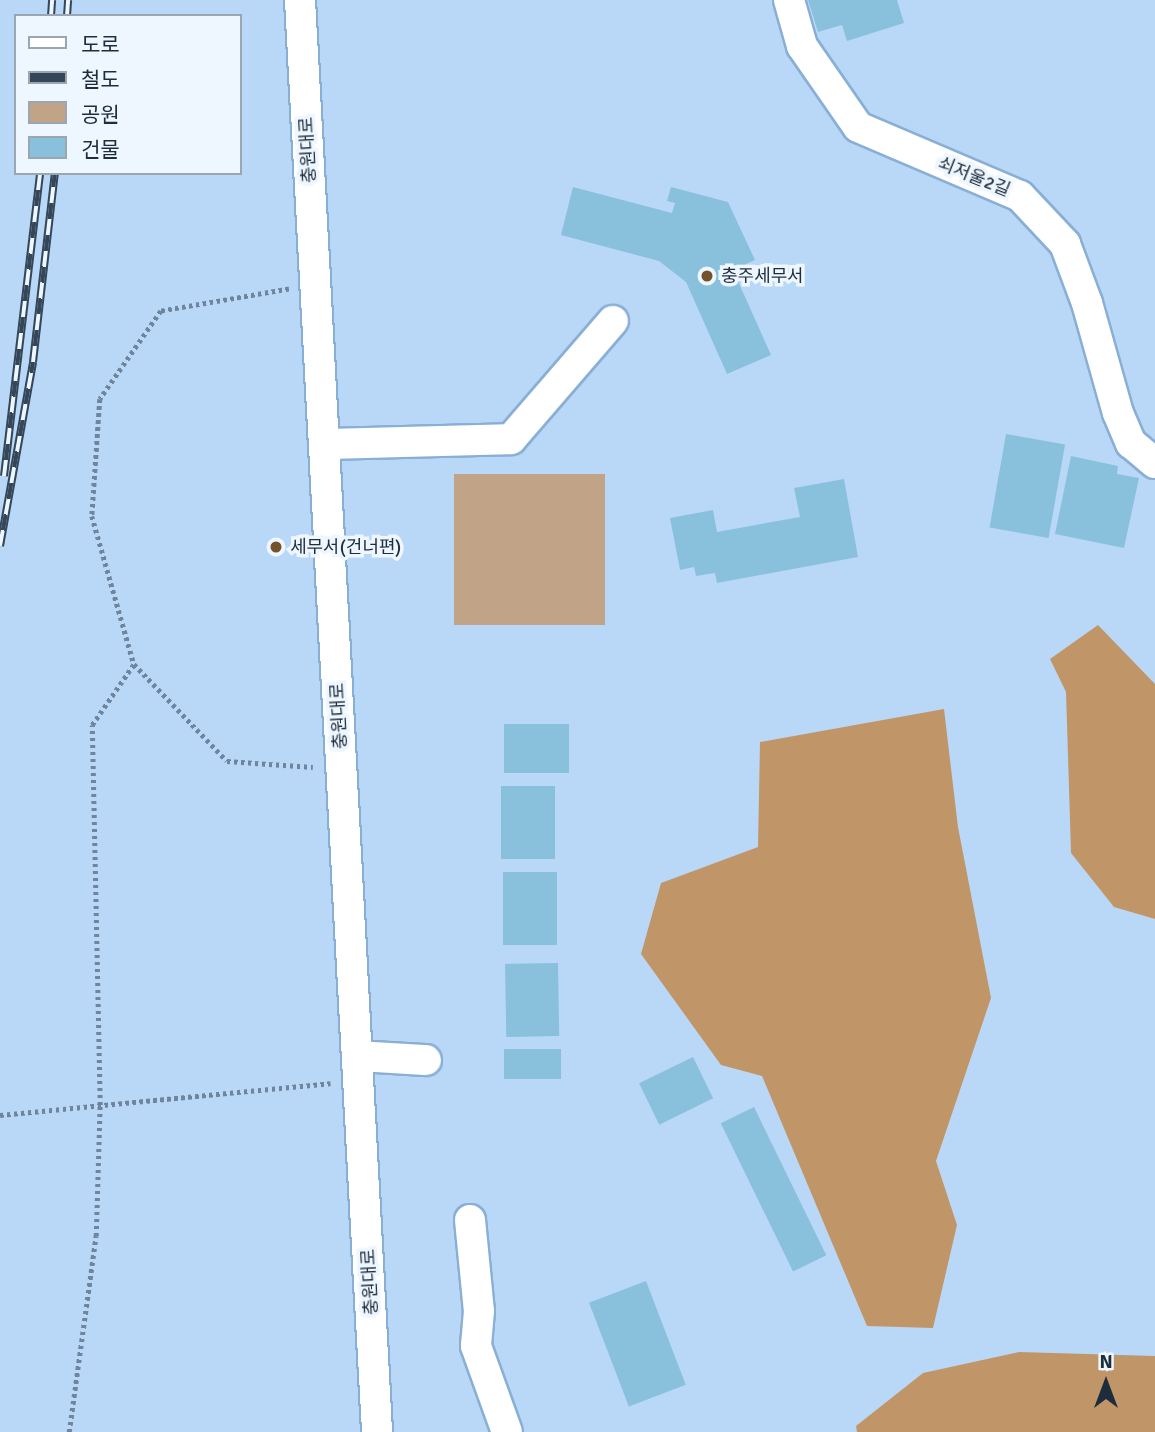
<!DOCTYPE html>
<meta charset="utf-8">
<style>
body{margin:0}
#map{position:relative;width:1155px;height:1432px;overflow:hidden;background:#b9d8f8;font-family:Signika,"Noto Sans KR",sans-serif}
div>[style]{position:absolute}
.green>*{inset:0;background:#c1a487;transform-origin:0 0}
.forest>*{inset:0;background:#c09668}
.building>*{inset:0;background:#89c1dc;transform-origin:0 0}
.path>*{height:4.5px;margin-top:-2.25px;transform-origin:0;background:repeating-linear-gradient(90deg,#6e859d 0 3.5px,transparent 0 7px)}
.roads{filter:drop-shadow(2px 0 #89afd5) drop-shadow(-2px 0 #89afd5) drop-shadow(0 2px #89afd5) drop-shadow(0 -2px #89afd5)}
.minor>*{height:30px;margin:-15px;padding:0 15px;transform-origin:15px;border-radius:15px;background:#fff}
.rail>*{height:8px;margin-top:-4px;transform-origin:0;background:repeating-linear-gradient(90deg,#eef6ff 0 16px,#344658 0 32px);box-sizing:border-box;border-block:2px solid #344658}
.dots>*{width:19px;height:19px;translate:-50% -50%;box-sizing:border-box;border:4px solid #eef6ff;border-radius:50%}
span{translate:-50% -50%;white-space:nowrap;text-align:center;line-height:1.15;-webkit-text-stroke:7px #eef6ff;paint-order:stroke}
.street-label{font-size:18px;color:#1d2d3c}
.poi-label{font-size:18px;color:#1d2d3c}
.left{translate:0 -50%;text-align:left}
.legend{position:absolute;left:14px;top:14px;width:228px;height:161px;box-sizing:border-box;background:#eef6ff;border:2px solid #9aa6b1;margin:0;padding:9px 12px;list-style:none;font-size:21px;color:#1d2d3c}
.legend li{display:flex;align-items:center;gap:14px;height:35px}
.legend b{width:35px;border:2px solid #9aa6b1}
.north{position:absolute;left:1071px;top:1348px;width:70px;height:70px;-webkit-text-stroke:5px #eef6ff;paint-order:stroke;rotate:0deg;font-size:19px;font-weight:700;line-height:28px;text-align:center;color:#1d2d3c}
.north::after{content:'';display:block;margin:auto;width:24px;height:32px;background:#1d2d3c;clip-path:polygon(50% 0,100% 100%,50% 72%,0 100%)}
</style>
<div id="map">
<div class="green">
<div style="left:454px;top:474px;width:151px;height:151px"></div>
</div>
<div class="forest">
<div style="clip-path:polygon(1098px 625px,1155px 684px,1155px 919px,1114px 907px,1071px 853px,1066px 692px,1050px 659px)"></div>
<div style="clip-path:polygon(944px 709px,958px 827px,991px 998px,936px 1161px,957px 1225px,933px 1328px,867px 1326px,762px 1076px,721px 1065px,641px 954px,661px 883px,758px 847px,760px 742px)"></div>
<div style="clip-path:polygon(1019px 1352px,1155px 1356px,1155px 1432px,857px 1432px,856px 1426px,923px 1373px)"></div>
</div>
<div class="building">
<div style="clip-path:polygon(808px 0,897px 0,904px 23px,847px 41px,842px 25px,818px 32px)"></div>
<div style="clip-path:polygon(573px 187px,672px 213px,675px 203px,667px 201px,671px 187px,728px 202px,755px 260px,733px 270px,771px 355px,727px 374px,686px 282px,659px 261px,561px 235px)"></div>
<div style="left:1006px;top:434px;width:60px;height:95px;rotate:10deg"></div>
<div style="clip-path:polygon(1071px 456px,1118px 466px,1117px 474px,1139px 478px,1124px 548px,1055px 534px)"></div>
<div style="clip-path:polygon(844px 479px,858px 557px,717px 583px,715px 573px,696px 576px,694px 567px,680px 570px,670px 518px,713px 510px,717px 532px,800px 517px,794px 488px)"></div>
<div style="left:504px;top:724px;width:65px;height:49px"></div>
<div style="left:555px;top:786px;width:73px;height:54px;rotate:90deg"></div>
<div style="left:557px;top:872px;width:73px;height:54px;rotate:90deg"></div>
<div style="left:558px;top:963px;width:73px;height:53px;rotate:89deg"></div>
<div style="left:504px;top:1049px;width:57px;height:30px"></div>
<div style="left:693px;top:1057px;width:46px;height:60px;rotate:64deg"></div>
<div style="left:754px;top:1107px;width:165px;height:37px;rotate:64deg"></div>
<div style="left:646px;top:1281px;width:111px;height:61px;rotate:69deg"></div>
</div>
<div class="path">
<div style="left:289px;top:289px;width:130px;rotate:170.2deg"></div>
<div style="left:161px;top:311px;width:107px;rotate:124.7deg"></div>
<div style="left:100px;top:399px;width:117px;rotate:93.9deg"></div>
<div style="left:92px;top:516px;width:154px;rotate:74.2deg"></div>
<div style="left:134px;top:664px;width:134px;rotate:46.2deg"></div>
<div style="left:227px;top:761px;width:86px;rotate:4deg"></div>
<div style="left:0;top:1115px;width:332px;rotate:-5.5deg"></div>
<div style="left:69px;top:1432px;width:198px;rotate:-82.2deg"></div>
<div style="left:96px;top:1236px;width:131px;rotate:-88.3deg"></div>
<div style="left:100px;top:1105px;width:380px;rotate:-91.2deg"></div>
<div style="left:92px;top:725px;width:74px;rotate:-55.5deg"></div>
</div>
<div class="roads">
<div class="minor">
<div style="left:300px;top:0;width:1434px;rotate:86.92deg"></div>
<div style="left:789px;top:0;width:48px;rotate:74.2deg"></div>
<div style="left:802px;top:46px;width:98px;rotate:55.3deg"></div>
<div style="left:858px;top:127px;width:176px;rotate:23.1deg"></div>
<div style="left:1020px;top:196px;width:66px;rotate:46.8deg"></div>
<div style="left:1065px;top:244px;width:63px;rotate:69.6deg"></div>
<div style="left:1087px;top:303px;width:114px;rotate:74.3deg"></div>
<div style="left:1118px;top:413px;width:33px;rotate:67deg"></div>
<div style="left:1131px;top:443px;width:31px;rotate:40deg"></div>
<div style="left:324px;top:444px;width:187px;rotate:-1.5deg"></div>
<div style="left:511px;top:439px;width:156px;rotate:-49.2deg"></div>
<div style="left:358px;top:1056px;width:68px;rotate:3.4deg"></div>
<div style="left:470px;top:1220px;width:91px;rotate:84.4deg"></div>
<div style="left:479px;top:1311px;width:35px;rotate:95deg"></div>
<div style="left:476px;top:1346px;width:91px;rotate:70.2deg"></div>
</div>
</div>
<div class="rail">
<div style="left:51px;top:16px;width:16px;rotate:-86deg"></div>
<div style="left:67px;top:16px;width:16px;rotate:-86deg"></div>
<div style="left:4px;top:476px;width:305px;rotate:-83.2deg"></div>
<div style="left:0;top:546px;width:187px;rotate:-79.8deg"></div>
<div style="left:33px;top:362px;width:190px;rotate:-83.4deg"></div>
</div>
<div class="dots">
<div style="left:707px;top:276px;background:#74522a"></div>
<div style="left:276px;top:547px;background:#74522a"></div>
</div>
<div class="street-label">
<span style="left:308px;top:150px;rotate:-93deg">충원대로</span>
<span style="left:974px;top:177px;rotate:22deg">쇠저울2길</span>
<span style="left:339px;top:716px;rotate:-93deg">충원대로</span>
<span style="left:370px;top:1282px;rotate:-93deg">충원대로</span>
</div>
<div class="poi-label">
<span class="left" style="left:721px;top:276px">충주세무서</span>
<span class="left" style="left:290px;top:547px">세무서(건너편)</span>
</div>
<ul class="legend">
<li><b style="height:9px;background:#fff"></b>도로</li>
<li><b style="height:9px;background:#344658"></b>철도</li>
<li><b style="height:19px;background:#c1a487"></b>공원</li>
<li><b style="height:19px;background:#89c1dc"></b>건물</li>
</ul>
<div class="north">N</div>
</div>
